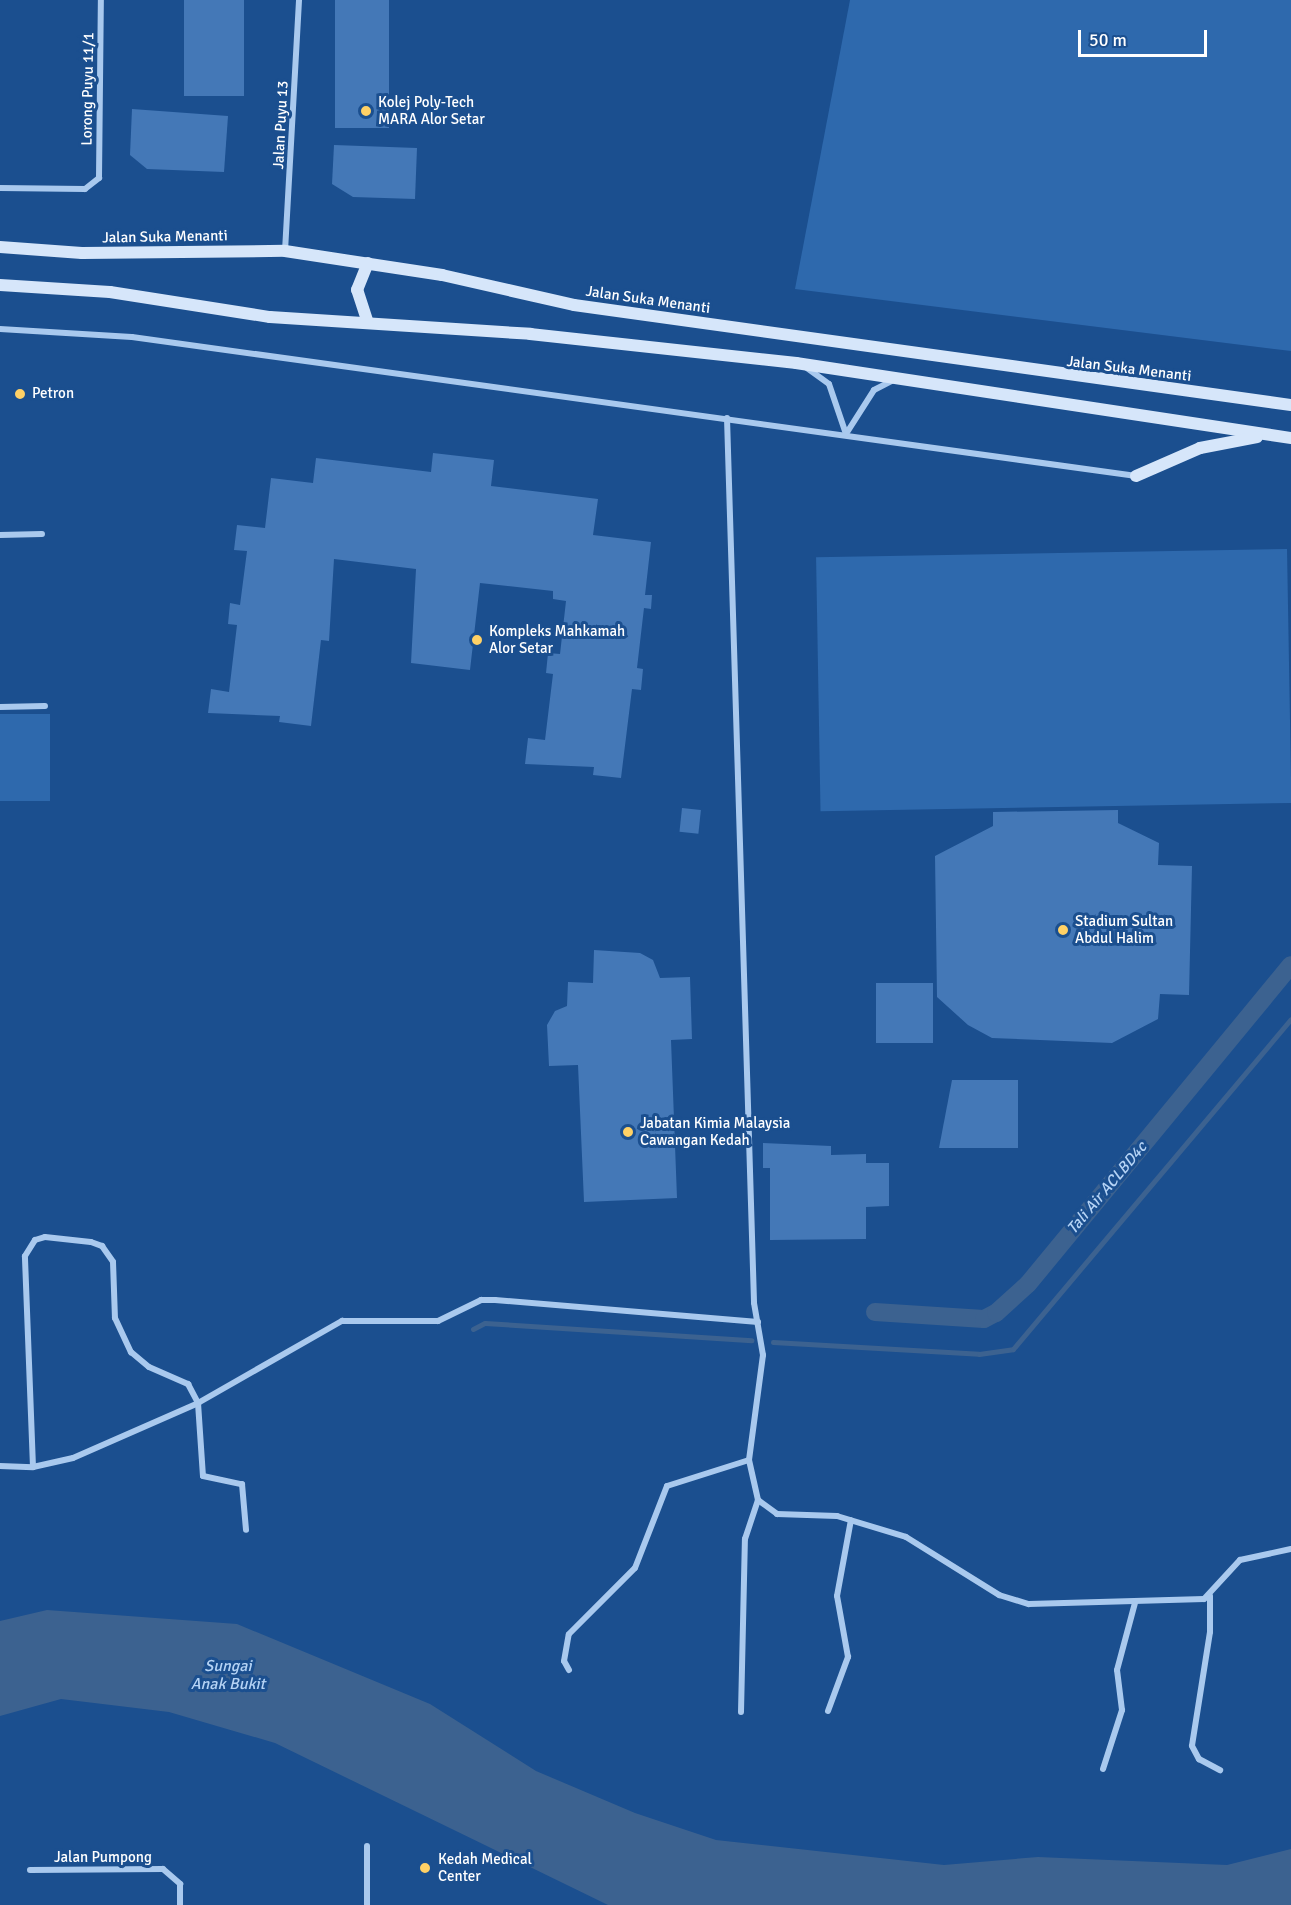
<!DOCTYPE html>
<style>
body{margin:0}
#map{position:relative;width:1291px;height:1905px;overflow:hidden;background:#1b4f8f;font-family:Signika,sans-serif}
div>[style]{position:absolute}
.green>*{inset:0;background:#2e69ad;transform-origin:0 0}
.water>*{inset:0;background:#3c6290}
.stream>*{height:5px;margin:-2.5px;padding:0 2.5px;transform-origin:2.5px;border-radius:2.5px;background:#3c6290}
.canal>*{height:18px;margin:-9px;padding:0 9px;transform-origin:9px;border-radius:9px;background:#3c6290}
.building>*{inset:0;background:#4478b7;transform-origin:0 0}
.street>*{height:6px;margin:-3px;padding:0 3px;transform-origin:3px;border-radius:3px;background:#a9c9ee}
.secondary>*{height:12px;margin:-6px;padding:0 6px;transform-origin:6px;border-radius:6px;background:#d6e6fa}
.dots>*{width:16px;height:16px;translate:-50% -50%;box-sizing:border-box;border:3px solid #1b4f8f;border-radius:50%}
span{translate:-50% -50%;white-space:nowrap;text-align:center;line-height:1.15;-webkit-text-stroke:6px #1b4f8f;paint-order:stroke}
.street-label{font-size:15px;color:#fff}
.poi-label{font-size:15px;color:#fff}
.left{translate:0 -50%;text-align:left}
.water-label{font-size:16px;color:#b5d3f5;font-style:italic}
.scale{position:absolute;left:1078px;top:30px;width:129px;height:27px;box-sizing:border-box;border:3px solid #fff;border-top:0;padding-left:8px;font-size:18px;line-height:21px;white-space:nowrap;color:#fff;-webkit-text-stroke:4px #1b4f8f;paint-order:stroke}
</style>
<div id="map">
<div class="green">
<div style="clip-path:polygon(850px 0,1291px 0,1291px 351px,795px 289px)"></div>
<div style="left:1287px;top:549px;width:254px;height:471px;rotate:89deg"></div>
<div style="left:0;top:714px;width:50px;height:87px"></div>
</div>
<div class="water">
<div style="clip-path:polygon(47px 1610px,237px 1624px,430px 1704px,536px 1771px,635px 1813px,716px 1840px,944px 1865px,1038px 1857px,1227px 1865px,1291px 1849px,1291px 1905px,608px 1905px,275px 1743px,169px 1712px,61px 1699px,0 1716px,0 1621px)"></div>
</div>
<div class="stream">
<div style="left:473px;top:1329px;width:13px;rotate:-27deg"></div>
<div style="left:485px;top:1323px;width:267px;rotate:3.7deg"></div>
<div style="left:773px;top:1342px;width:206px;rotate:3.3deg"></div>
<div style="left:979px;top:1354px;width:34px;rotate:-8deg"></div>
<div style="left:1013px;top:1349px;width:431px;rotate:-49.9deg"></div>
</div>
<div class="canal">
<div style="left:875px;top:1312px;width:109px;rotate:3.7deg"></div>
<div style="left:984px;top:1319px;width:13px;rotate:-27deg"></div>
<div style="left:996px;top:1313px;width:43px;rotate:-42.2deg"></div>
<div style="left:1028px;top:1284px;width:413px;rotate:-50.5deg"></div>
</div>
<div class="building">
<div style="left:184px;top:0;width:60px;height:96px"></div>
<div style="left:335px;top:0;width:54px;height:128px"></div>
<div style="clip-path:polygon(132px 109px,228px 116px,224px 172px,147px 169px,130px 155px)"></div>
<div style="clip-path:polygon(334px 145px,417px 148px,415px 199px,353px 197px,332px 184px)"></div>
<div style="clip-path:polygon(433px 453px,494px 460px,491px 486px,598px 499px,593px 535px,651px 542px,645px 595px,652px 595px,651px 609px,644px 608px,637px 668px,643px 669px,641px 690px,632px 689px,621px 778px,593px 775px,594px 767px,525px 764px,528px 738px,545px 740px,553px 674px,546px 673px,548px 653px,560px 654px,566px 601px,553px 599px,553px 591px,480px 583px,470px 670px,411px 663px,416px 569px,334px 559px,329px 641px,321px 640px,311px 726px,279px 722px,280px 716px,208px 713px,211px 689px,229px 692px,237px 625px,228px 624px,230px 603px,240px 605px,247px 551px,234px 550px,237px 525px,265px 528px,271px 478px,313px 483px,316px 458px,431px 472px)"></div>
<div style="left:682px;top:808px;width:19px;height:24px;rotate:6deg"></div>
<div style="clip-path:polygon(1118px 810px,1118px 823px,1159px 843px,1158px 865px,1192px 866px,1189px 995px,1160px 994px,1158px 1019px,1112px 1043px,992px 1038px,968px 1025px,937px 997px,935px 856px,993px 826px,993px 812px)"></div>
<div style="clip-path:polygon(594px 950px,640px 953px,653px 960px,660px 978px,690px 977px,692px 1039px,671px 1040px,677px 1198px,584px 1202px,578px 1065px,549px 1066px,547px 1025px,555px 1011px,567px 1006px,568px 982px,593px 983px)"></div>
<div style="left:933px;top:983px;width:60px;height:57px;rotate:90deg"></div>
<div style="clip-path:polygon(952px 1080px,1018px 1080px,1018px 1148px,939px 1148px)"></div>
<div style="clip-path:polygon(763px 1143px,831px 1146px,831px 1155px,866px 1154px,866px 1163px,889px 1163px,889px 1206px,866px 1207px,866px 1239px,770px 1240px,770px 1168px,763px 1168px)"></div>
</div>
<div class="street">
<div style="left:0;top:188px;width:85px;rotate:0.7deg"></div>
<div style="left:85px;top:189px;width:18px;rotate:-38deg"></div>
<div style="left:99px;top:178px;width:178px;rotate:-89.4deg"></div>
<div style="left:285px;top:251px;width:251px;rotate:-86.8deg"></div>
<div style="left:0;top:329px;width:132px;rotate:3.5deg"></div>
<div style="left:132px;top:337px;width:1014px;rotate:7.88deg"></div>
<div style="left:807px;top:368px;width:27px;rotate:36deg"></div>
<div style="left:829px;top:384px;width:53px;rotate:71.2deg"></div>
<div style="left:727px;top:418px;width:885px;rotate:88.25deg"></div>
<div style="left:754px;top:1303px;width:53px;rotate:80.2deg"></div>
<div style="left:763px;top:1355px;width:106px;rotate:97.6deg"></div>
<div style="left:749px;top:1460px;width:41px;rotate:77.3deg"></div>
<div style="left:758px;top:1500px;width:24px;rotate:36deg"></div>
<div style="left:777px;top:1514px;width:60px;rotate:1.9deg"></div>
<div style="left:837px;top:1516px;width:72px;rotate:16.9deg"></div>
<div style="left:906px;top:1537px;width:110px;rotate:31.9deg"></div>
<div style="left:999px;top:1595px;width:31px;rotate:17deg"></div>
<div style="left:1029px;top:1604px;width:175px;rotate:-1.6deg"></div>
<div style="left:1204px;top:1599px;width:53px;rotate:-47.3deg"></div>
<div style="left:1240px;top:1560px;width:52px;rotate:-12.2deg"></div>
<div style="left:846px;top:434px;width:52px;rotate:-57.5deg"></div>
<div style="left:874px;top:390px;width:20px;rotate:-27deg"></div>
<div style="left:0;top:535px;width:42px;rotate:-1.4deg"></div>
<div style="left:0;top:707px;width:45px;rotate:-1.3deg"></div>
<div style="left:0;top:1466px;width:33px;rotate:2deg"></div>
<div style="left:33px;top:1467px;width:41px;rotate:-12.7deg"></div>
<div style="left:73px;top:1458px;width:137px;rotate:-23.7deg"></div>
<div style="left:198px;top:1403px;width:166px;rotate:-29.7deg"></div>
<div style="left:342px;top:1321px;width:96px"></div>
<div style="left:438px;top:1321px;width:48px;rotate:-26deg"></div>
<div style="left:481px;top:1300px;width:14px"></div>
<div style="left:495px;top:1300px;width:264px;rotate:4.8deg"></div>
<div style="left:33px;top:1467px;width:211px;rotate:-92.2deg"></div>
<div style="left:25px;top:1256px;width:19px;rotate:-58deg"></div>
<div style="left:35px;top:1240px;width:10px;rotate:-17deg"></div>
<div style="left:45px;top:1237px;width:46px;rotate:6.2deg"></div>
<div style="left:91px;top:1242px;width:12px;rotate:20deg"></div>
<div style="left:102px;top:1246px;width:19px;rotate:55deg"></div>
<div style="left:113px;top:1262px;width:56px;rotate:88deg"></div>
<div style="left:115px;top:1318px;width:38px;rotate:65deg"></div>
<div style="left:131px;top:1352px;width:23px;rotate:40deg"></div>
<div style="left:149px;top:1367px;width:43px;rotate:23.6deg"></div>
<div style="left:188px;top:1384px;width:21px;rotate:62deg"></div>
<div style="left:198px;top:1403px;width:73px;rotate:86.1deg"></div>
<div style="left:203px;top:1476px;width:40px;rotate:12deg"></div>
<div style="left:242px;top:1484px;width:46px;rotate:85deg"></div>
<div style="left:1210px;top:1596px;width:36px;rotate:90deg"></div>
<div style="left:1210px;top:1632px;width:115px;rotate:99deg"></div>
<div style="left:1192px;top:1746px;width:15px;rotate:62deg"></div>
<div style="left:1199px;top:1759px;width:24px;rotate:28deg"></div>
<div style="left:569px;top:1670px;width:10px;rotate:-119deg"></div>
<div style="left:564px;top:1661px;width:27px;rotate:-80deg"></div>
<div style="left:569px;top:1634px;width:93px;rotate:-45deg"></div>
<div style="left:635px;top:1568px;width:88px;rotate:-68.7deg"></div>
<div style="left:667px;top:1486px;width:86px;rotate:-17.6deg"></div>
<div style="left:828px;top:1711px;width:58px;rotate:-69.7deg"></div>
<div style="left:848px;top:1657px;width:62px;rotate:-100.2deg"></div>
<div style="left:837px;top:1596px;width:77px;rotate:-79.6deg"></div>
<div style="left:741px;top:1712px;width:173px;rotate:-88.7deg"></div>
<div style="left:745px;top:1539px;width:41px;rotate:-71.6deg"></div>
<div style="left:1103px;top:1769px;width:62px;rotate:-72.1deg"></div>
<div style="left:1122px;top:1710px;width:40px;rotate:-97.1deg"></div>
<div style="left:1117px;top:1670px;width:69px;rotate:-75deg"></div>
<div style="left:30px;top:1870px;width:133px;rotate:-0.4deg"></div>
<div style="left:163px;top:1869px;width:23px;rotate:41deg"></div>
<div style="left:180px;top:1884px;width:21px;rotate:90deg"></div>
<div style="left:367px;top:1905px;width:59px;rotate:-90deg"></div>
</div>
<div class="secondary">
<div style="left:0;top:247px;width:82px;rotate:4.2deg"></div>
<div style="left:82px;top:253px;width:203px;rotate:-0.6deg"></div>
<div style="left:285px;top:251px;width:159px;rotate:8.7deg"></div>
<div style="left:442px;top:275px;width:135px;rotate:12.8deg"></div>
<div style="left:574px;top:305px;width:724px;rotate:7.94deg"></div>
<div style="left:0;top:285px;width:110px;rotate:3.6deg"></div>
<div style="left:110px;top:292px;width:162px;rotate:8.9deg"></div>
<div style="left:270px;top:317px;width:261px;rotate:3.7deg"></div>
<div style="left:530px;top:334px;width:268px;rotate:6.2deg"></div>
<div style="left:796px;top:363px;width:501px;rotate:8.62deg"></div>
<div style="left:367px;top:320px;width:32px;rotate:-108deg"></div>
<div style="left:357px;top:290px;width:29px;rotate:-68deg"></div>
<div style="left:1136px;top:476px;width:70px;rotate:-23.6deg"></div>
<div style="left:1200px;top:448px;width:58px;rotate:-10.9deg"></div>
</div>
<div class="dots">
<div style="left:366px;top:111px;background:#ffd166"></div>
<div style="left:20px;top:394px;background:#ffd166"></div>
<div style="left:477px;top:640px;background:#ffd166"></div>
<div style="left:1063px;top:930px;background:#ffd166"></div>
<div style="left:628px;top:1132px;background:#ffd166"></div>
<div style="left:425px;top:1868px;background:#ffd166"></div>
</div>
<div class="street-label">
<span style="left:88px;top:89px;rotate:-89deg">Lorong Puyu 11/1</span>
<span style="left:281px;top:125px;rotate:-87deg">Jalan Puyu 13</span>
<span style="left:165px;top:237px;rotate:-1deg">Jalan Suka Menanti</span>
<span style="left:648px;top:300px;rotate:8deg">Jalan Suka Menanti</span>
<span style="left:1129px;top:369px;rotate:7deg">Jalan Suka Menanti</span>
<span style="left:103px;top:1858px">Jalan Pumpong</span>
</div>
<div class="poi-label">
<span class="left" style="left:378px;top:111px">Kolej Poly-Tech<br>MARA Alor Setar</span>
<span class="left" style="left:32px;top:394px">Petron</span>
<span class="left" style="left:489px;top:640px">Kompleks Mahkamah<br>Alor Setar</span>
<span class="left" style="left:1075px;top:930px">Stadium Sultan<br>Abdul Halim</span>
<span class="left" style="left:640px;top:1132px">Jabatan Kimia Malaysia<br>Cawangan Kedah</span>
<span class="left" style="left:438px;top:1868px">Kedah Medical<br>Center</span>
</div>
<div class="water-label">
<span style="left:1107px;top:1188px;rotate:-50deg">Tali Air ACLBD4c</span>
<span style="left:228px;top:1675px">Sungai<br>Anak Bukit</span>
</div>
<div class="scale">50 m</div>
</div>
